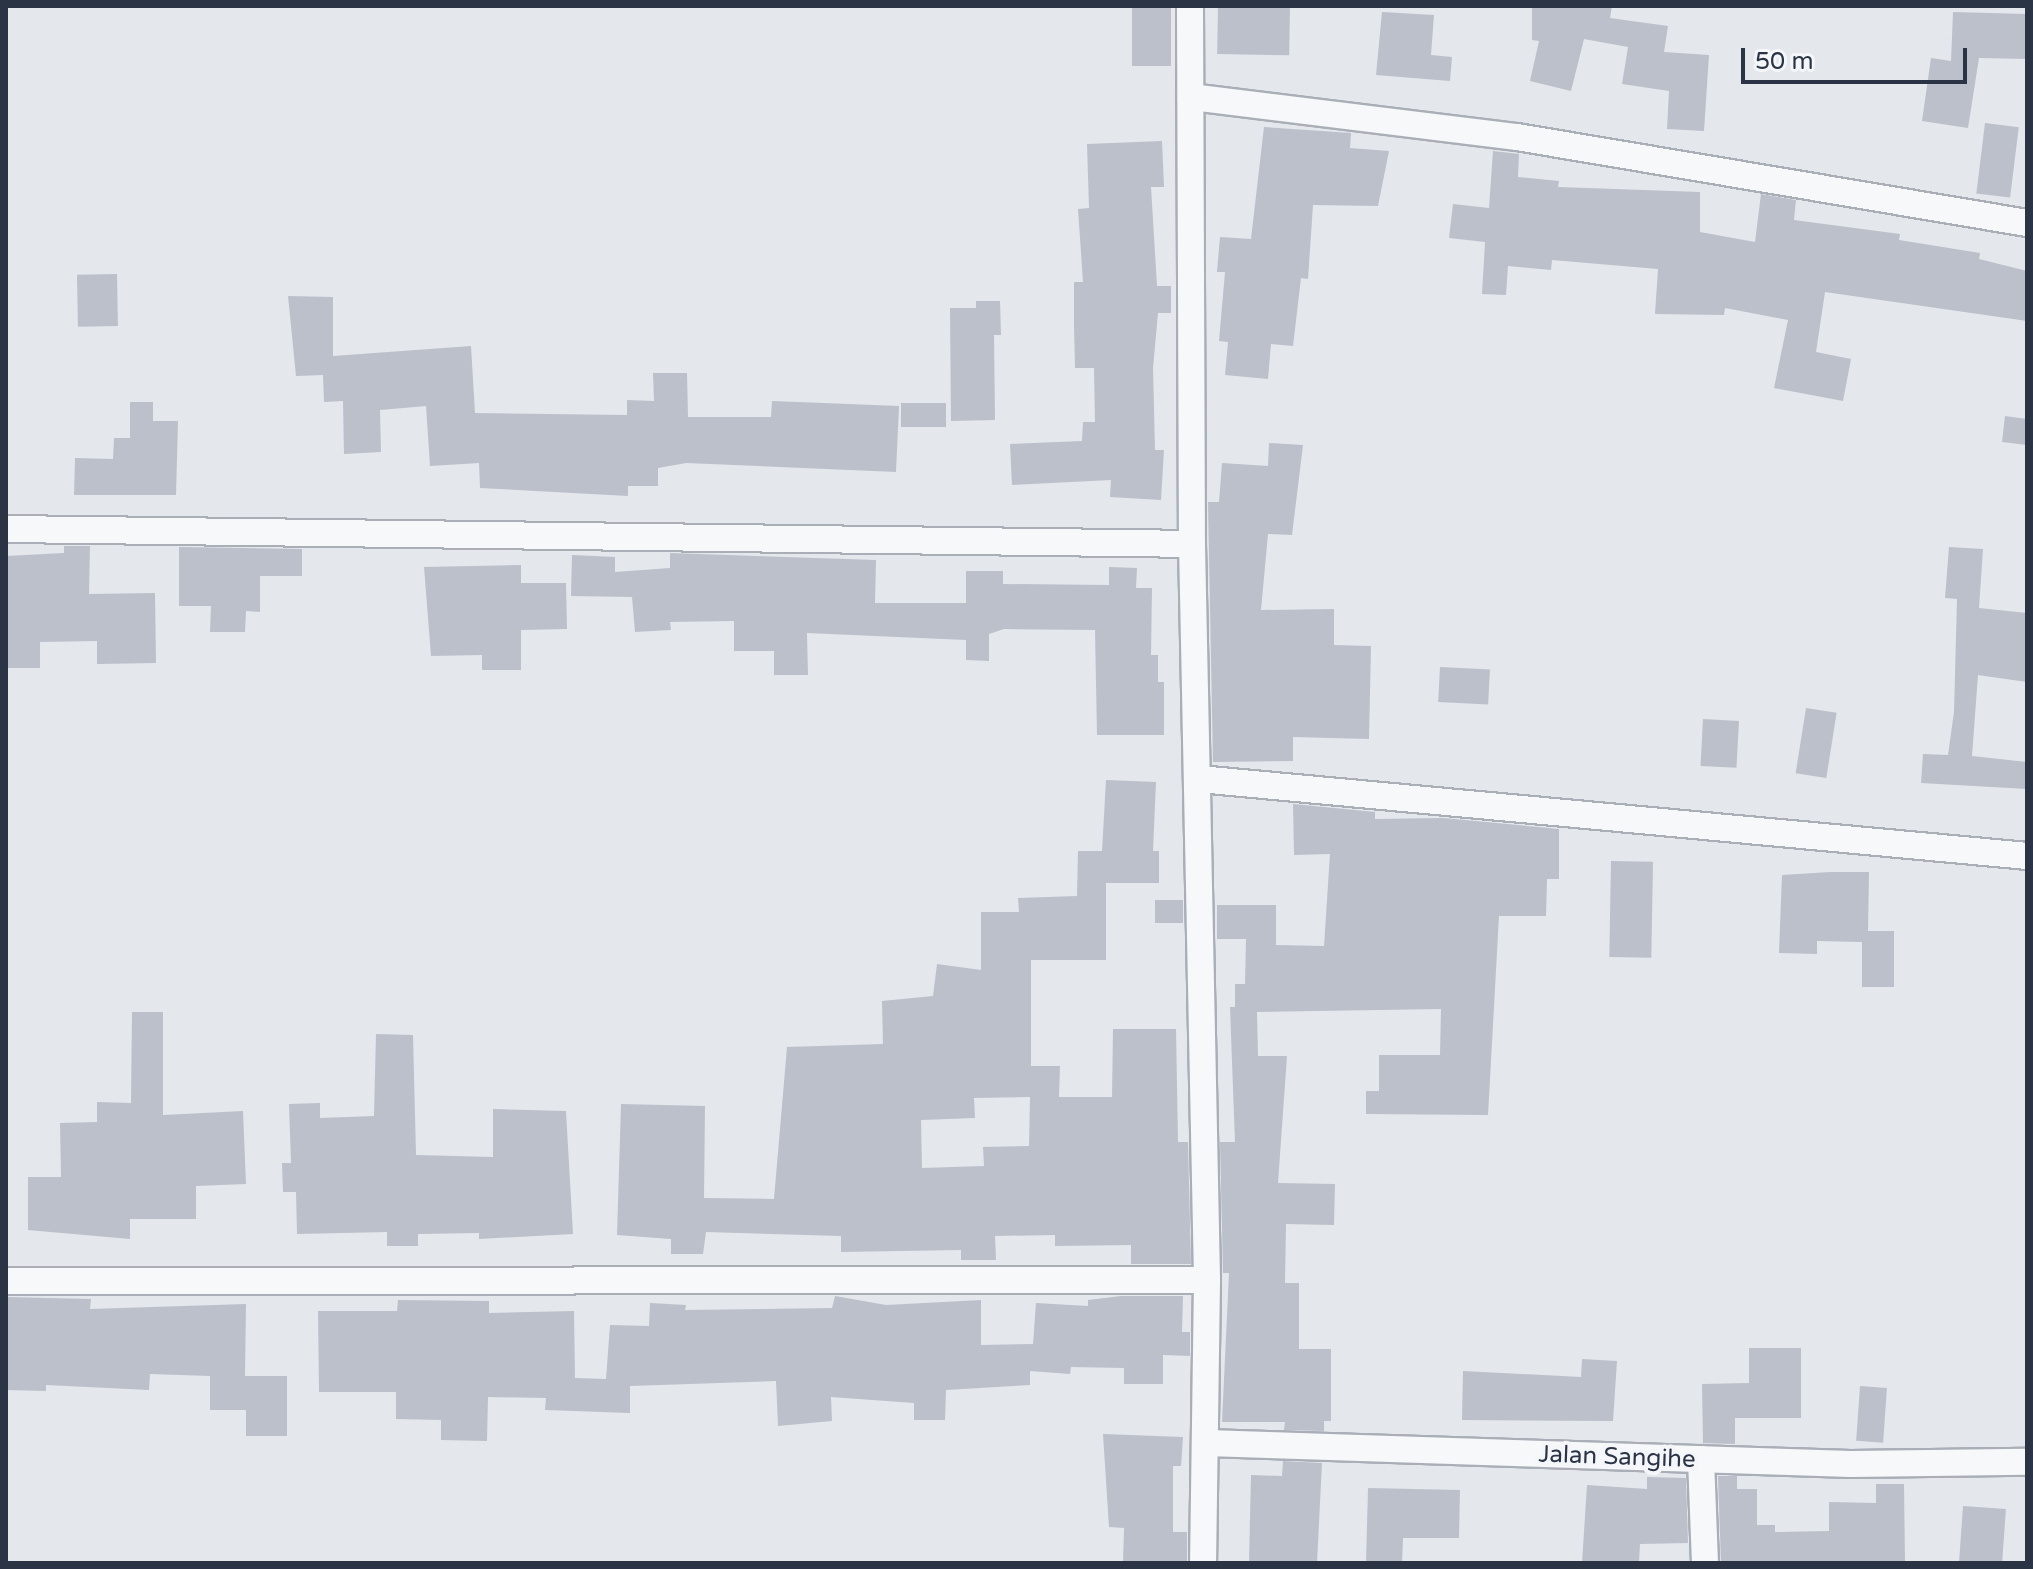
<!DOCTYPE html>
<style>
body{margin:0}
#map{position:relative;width:2033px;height:1569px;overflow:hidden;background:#e4e7ec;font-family:"Varela Round",sans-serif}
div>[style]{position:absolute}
.building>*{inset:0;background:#bbc0ca;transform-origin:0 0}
.roads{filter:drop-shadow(2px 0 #a9aeb7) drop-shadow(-2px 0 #a9aeb7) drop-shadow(0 2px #a9aeb7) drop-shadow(0 -2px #a9aeb7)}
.street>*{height:26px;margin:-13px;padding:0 13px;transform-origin:13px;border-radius:13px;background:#f7f8fa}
span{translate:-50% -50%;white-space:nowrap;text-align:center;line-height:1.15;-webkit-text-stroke:8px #f4f6f9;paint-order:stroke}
.street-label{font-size:24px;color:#2b3445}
.frame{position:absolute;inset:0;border:8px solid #2b3445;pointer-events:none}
.scale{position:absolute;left:1741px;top:48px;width:226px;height:36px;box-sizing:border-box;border:4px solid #2b3445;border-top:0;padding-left:10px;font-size:24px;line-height:28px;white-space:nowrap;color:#2b3445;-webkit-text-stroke:6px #f4f6f9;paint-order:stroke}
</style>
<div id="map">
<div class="building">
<div style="left:1218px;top:6px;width:72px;height:48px;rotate:1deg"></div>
<div style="clip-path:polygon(1532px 6px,1612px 6px,1610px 18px,1668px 26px,1664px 52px,1709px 55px,1704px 131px,1667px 129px,1669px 91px,1622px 84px,1628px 47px,1584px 39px,1571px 91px,1530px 81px,1539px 41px,1532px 40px)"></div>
<div style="left:1132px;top:7px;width:39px;height:59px"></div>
<div style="clip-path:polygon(1382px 12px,1434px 15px,1431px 55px,1452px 57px,1450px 81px,1376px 75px)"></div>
<div style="clip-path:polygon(1953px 12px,2027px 14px,2027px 59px,1979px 58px,1968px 128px,1922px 121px,1931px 58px,1951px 61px)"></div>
<div style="left:1985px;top:123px;width:34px;height:71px;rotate:7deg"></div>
<div style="clip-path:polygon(1264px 127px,1351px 133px,1350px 148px,1389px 151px,1378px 206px,1313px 205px,1308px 279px,1301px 278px,1293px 346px,1271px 344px,1268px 379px,1225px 375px,1228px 342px,1219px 341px,1225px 272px,1217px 272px,1220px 237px,1251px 239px)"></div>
<div style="clip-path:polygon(1162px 141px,1164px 187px,1151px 187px,1157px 286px,1171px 286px,1171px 313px,1158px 313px,1153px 368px,1155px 450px,1164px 450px,1161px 500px,1110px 497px,1111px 480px,1012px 485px,1010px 444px,1082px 441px,1083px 422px,1095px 422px,1094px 368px,1075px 368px,1074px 326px,1074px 282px,1083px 282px,1078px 209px,1089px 208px,1087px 144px)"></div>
<div style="clip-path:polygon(1493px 151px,1519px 154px,1518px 177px,1559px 181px,1558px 187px,1700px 192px,1700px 232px,1755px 242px,1761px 194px,1796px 200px,1794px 220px,1900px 234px,1899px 240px,1980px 253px,1979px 259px,2027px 271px,2027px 321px,1825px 292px,1816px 352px,1851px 359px,1843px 401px,1774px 388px,1788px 320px,1725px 308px,1724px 315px,1655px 314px,1658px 269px,1552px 260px,1551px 270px,1508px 266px,1506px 295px,1482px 294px,1485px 242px,1449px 238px,1453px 204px,1489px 208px)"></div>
<div style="left:117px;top:274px;width:52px;height:40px;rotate:89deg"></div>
<div style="clip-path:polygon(288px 296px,333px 297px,333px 356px,471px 346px,475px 413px,627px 415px,627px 400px,654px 401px,653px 373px,687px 373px,688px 417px,771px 417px,772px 401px,899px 406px,896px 472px,686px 463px,658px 468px,658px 486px,628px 486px,628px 496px,480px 488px,479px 463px,430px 466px,426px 406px,380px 410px,381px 452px,344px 454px,343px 401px,324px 402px,323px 375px,296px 376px)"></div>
<div style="clip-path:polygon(976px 301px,1000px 301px,1001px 335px,994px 335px,995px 420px,951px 421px,950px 308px,976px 308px)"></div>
<div style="clip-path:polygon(130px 402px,153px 402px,153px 421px,178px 421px,176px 495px,74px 495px,75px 458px,113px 459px,114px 438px,130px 438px)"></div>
<div style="left:901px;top:403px;width:45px;height:24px"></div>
<div style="clip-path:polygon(2005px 416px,2027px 419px,2027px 445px,2002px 442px)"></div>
<div style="clip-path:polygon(1269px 443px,1303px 445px,1292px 535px,1268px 534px,1261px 610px,1334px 609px,1334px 645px,1371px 646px,1369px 739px,1293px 737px,1293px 761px,1213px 762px,1208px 502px,1219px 502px,1222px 463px,1268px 466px)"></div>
<div style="clip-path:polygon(64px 546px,90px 546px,89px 594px,155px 593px,156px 663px,97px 664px,97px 641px,40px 642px,40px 668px,6px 668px,6px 556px,64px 553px)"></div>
<div style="clip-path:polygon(179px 547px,302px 549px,302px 576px,260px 576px,260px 612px,246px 611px,245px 632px,210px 632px,211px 606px,179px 606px)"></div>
<div style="clip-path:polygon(1949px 547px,1983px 549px,1979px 608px,2027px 613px,2027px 682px,1978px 675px,1972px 756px,2027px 762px,2027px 789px,1921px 783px,1923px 754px,1948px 755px,1954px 712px,1957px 599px,1945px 598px)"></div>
<div style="clip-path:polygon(670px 553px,876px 560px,875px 603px,966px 603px,966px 571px,1003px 571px,1003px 584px,1109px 585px,1109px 567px,1137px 568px,1136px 588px,1152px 588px,1151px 655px,1158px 655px,1158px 682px,1164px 682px,1164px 735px,1097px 735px,1095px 630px,1004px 629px,989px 634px,989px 661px,966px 660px,966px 640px,807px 633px,808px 675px,774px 675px,774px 651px,734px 651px,734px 621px,670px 622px,671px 630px,635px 632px,632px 597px,571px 596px,572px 555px,615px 557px,615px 572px,670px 568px)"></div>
<div style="clip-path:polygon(521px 565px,521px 583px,566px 583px,567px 629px,521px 630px,521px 670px,482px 670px,482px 655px,431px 656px,424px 567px)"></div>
<div style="left:1440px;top:667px;width:50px;height:35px;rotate:3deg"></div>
<div style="left:1806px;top:708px;width:31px;height:66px;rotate:9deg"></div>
<div style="left:1703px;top:719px;width:36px;height:47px;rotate:3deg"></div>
<div style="clip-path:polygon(evenodd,1106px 780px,1156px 782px,1153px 851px,1159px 851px,1159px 883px,1106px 883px,1106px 960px,1031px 960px,1031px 1066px,1060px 1066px,1059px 1097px,1112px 1097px,1113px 1029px,1176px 1029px,1178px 1142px,1188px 1142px,1191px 1264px,1131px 1264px,1131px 1245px,1055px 1246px,1055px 1235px,995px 1236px,996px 1260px,961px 1260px,961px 1250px,841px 1252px,841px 1236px,706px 1232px,703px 1254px,671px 1254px,671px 1239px,617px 1235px,621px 1104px,705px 1106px,704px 1198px,774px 1199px,787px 1047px,883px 1044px,882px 1001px,933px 996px,937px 964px,981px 970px,981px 912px,1019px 912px,1018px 898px,1077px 896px,1078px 851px,1102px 851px,1106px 780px,1030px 1097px,1029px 1146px,983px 1147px,984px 1166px,922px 1168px,921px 1120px,975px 1118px,974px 1098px,1030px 1097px)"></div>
<div style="clip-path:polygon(1293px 804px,1375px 812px,1375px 819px,1443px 818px,1559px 829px,1559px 879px,1547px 879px,1546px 916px,1499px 916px,1488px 1115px,1366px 1114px,1366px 1091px,1379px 1091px,1379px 1055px,1440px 1055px,1441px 1009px,1257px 1012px,1258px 1056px,1287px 1056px,1278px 1183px,1335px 1184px,1334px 1225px,1286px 1224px,1285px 1283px,1299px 1283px,1299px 1349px,1331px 1349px,1331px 1421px,1324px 1421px,1324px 1431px,1284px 1430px,1285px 1422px,1222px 1422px,1229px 1273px,1223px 1273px,1220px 1142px,1235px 1142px,1230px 1007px,1235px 1007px,1235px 984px,1245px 984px,1246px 939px,1217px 939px,1217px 905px,1276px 905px,1276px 945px,1324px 946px,1330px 854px,1294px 855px)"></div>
<div style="left:1611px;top:861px;width:42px;height:96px;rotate:1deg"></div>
<div style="clip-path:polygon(1830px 872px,1869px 872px,1868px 931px,1894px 931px,1894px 987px,1862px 987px,1862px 942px,1817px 941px,1817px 954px,1779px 953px,1782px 875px)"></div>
<div style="left:1155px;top:900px;width:28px;height:23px"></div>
<div style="clip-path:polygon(132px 1012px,163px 1012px,163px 1115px,243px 1111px,246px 1184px,196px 1186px,196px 1219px,130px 1219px,130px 1239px,28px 1230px,28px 1177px,61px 1177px,60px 1123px,97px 1122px,97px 1102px,131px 1103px)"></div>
<div style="clip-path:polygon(376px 1034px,413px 1035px,416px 1155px,493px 1157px,493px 1109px,566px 1111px,573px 1234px,479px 1239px,479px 1233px,418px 1234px,418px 1246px,387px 1246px,387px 1232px,297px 1234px,296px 1192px,283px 1192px,282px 1163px,291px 1163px,289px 1104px,320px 1103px,320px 1118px,374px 1116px)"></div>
<div style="clip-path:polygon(835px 1296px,886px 1305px,981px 1300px,981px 1345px,1033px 1344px,1036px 1303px,1088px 1306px,1088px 1300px,1121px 1296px,1183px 1296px,1182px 1332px,1190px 1332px,1190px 1356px,1163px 1355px,1163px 1384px,1124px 1384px,1124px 1368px,1071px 1367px,1070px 1374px,1030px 1371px,1030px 1385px,946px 1390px,945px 1420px,914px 1420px,914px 1403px,831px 1397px,832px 1421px,778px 1426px,776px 1381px,630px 1386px,630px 1413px,545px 1410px,546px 1398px,488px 1397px,487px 1441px,441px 1440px,441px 1420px,396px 1419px,396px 1392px,319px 1392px,318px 1311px,397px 1311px,398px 1300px,489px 1301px,489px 1313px,574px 1311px,575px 1378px,606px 1379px,610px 1325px,649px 1326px,650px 1303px,686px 1305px,685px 1310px,832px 1308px)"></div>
<div style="clip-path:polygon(6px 1297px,91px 1299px,90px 1309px,246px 1304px,245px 1376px,287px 1376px,287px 1436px,246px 1436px,246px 1410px,210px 1410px,210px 1376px,150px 1374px,149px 1390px,46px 1385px,46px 1391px,6px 1390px)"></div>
<div style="clip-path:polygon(1749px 1348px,1801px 1348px,1801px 1418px,1735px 1418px,1735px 1444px,1703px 1443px,1702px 1384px,1749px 1383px)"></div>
<div style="clip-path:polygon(1582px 1359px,1617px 1361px,1613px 1421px,1462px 1420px,1463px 1371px,1581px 1377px)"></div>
<div style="left:1860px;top:1386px;width:27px;height:55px;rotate:4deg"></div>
<div style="clip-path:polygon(1103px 1434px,1183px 1437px,1181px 1466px,1173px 1466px,1173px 1532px,1187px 1532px,1187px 1563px,1123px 1563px,1124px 1528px,1109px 1527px)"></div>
<div style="clip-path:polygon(1283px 1461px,1322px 1463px,1317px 1563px,1249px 1563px,1251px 1475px,1282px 1476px)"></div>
<div style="clip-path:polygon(1718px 1476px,1737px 1476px,1737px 1489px,1757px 1489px,1757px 1525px,1775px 1525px,1775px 1532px,1829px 1531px,1829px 1502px,1876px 1503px,1876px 1484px,1904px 1484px,1905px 1563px,1721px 1563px)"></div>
<div style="clip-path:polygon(1647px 1477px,1686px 1478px,1688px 1543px,1640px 1544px,1639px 1563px,1582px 1563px,1587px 1485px,1647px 1489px)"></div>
<div style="clip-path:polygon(1368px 1488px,1460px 1490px,1459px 1538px,1403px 1538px,1402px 1563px,1366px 1563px)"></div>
<div style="left:1963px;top:1506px;width:43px;height:57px;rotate:4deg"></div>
</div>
<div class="roads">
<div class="street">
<div style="left:1190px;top:6px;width:538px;rotate:89.79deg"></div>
<div style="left:1192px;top:544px;width:736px;rotate:88.83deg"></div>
<div style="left:1207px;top:1280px;width:283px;rotate:90.8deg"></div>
<div style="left:1191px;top:97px;width:328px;rotate:7deg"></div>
<div style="left:1517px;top:137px;width:517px;rotate:9.57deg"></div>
<div style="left:6px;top:529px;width:1186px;rotate:0.72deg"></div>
<div style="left:1199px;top:779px;width:832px;rotate:5.31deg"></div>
<div style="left:6px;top:1281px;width:1201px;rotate:-0.05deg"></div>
<div style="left:1207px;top:1443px;width:644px;rotate:1.87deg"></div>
<div style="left:1851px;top:1464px;width:176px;rotate:-0.7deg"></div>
<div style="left:1701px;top:1459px;width:104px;rotate:87.8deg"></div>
</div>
</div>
<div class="street-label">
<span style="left:1617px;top:1457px;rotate:2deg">Jalan Sangihe</span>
</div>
<div class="frame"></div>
<div class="scale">50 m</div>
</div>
